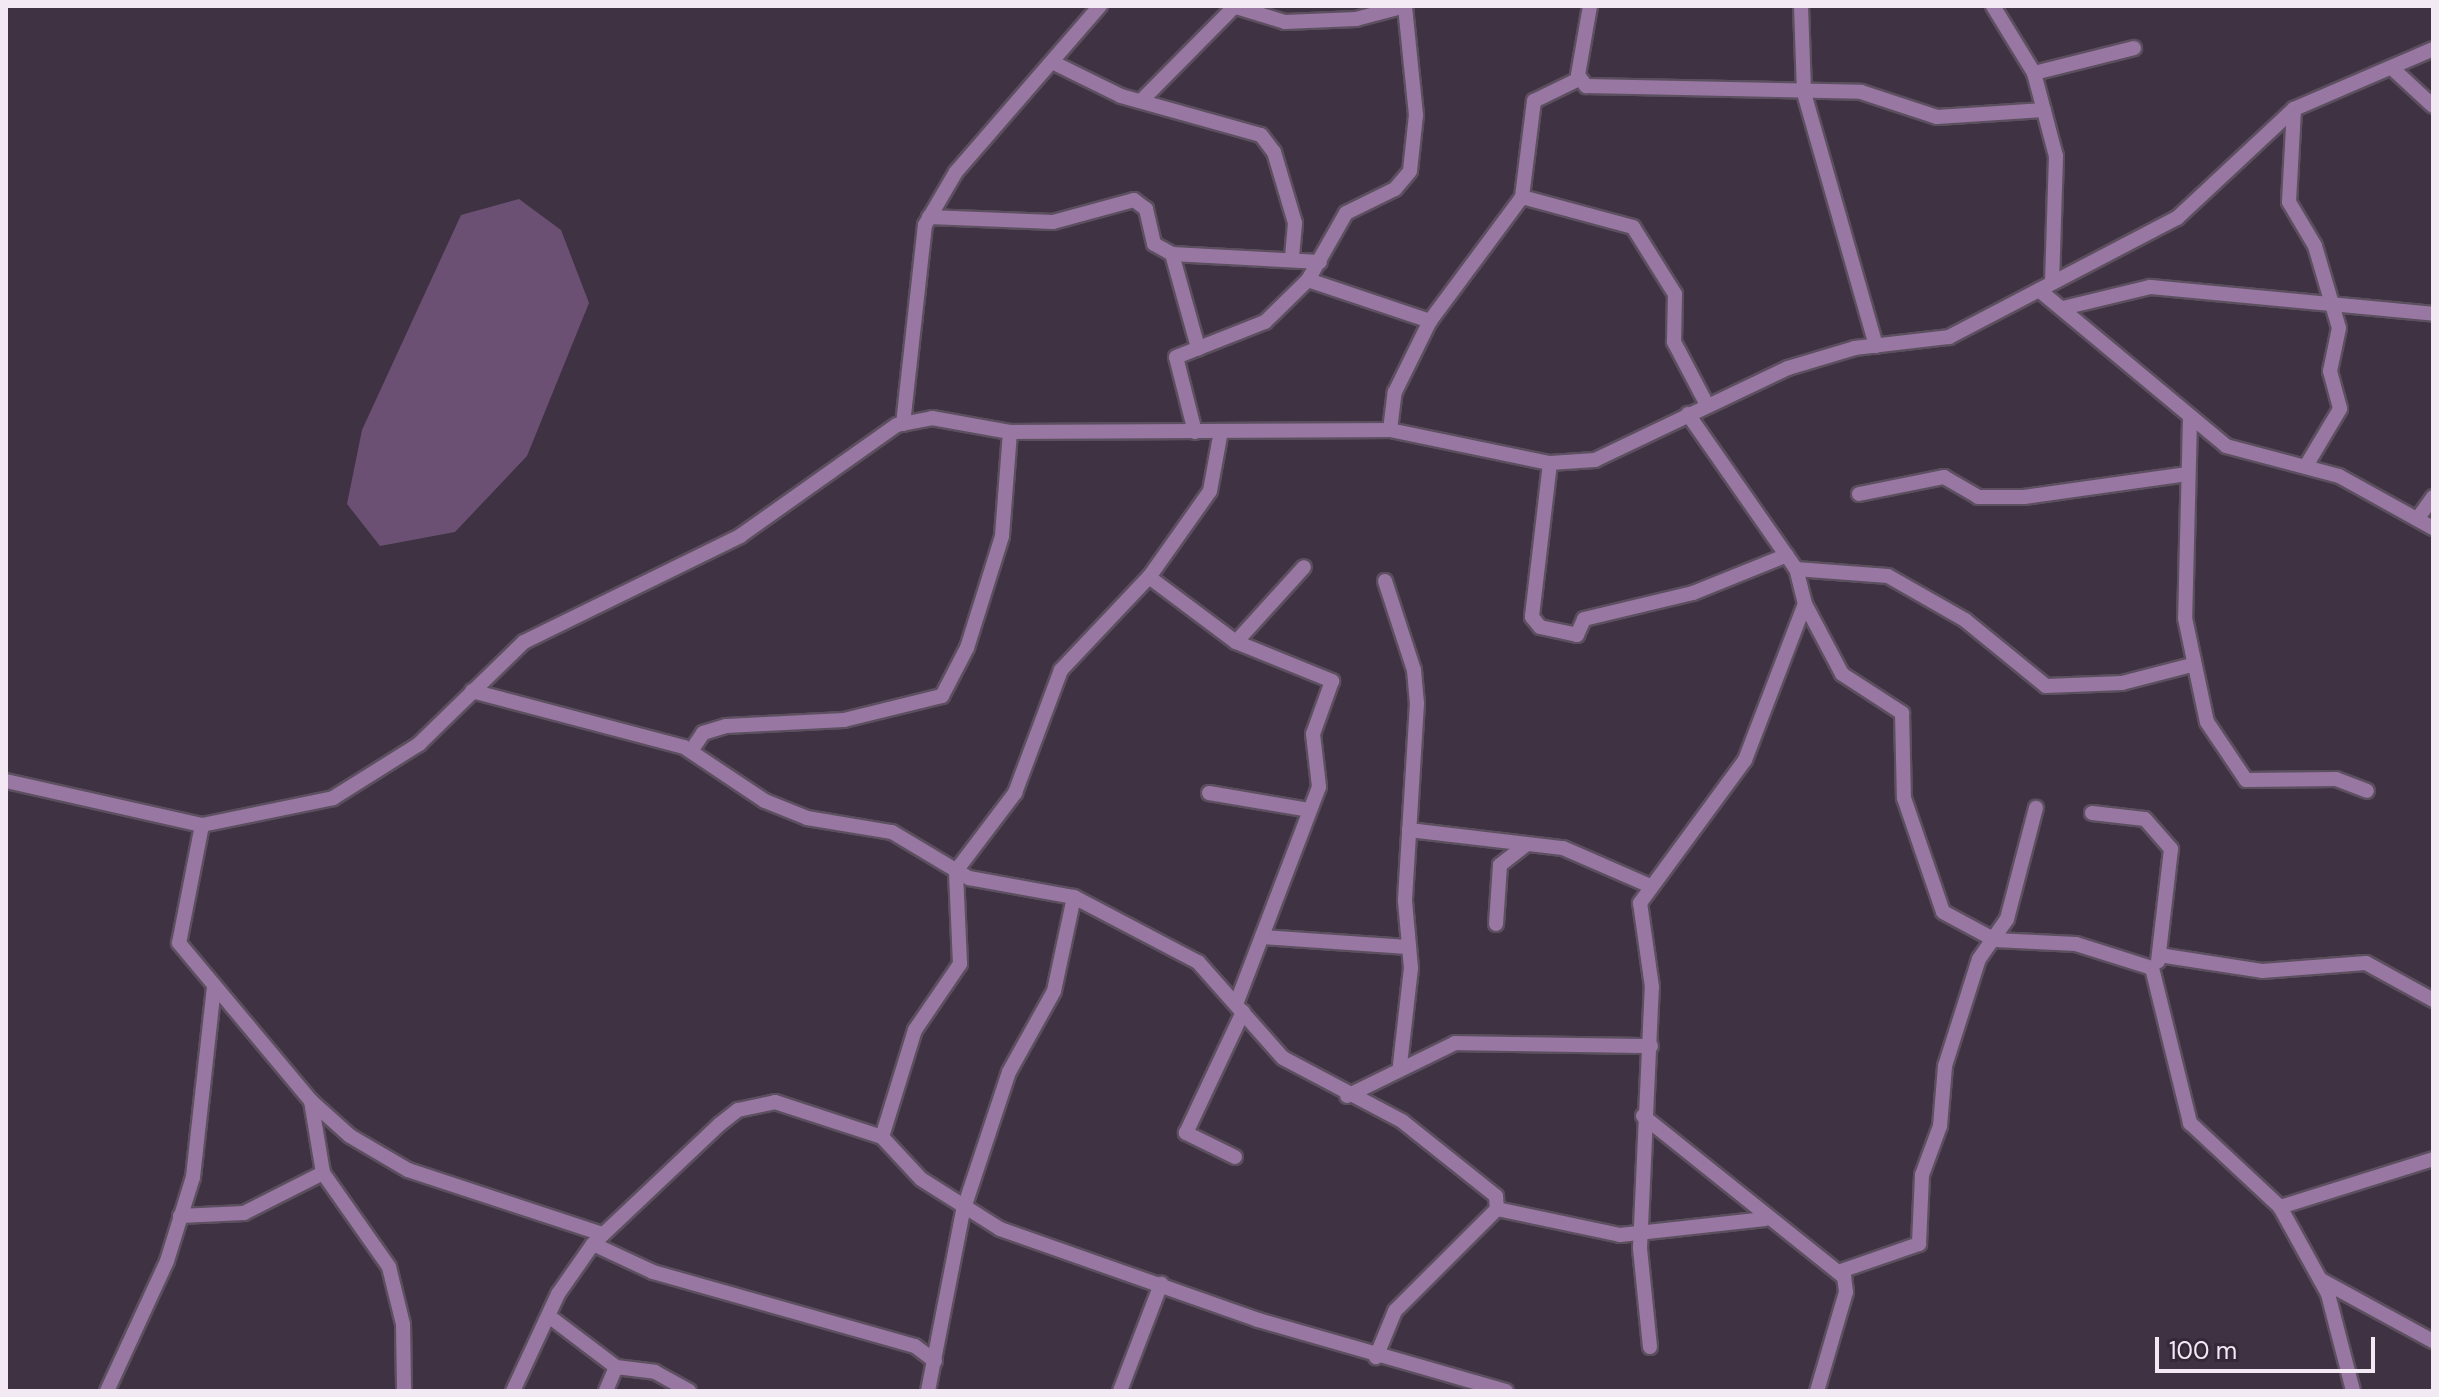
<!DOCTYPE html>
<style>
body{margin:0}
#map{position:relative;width:2439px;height:1397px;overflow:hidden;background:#3f3243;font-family:"DM Sans",sans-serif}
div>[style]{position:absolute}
.green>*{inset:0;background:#6b5073}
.roads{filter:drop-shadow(2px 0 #5c4f5f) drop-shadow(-2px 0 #5c4f5f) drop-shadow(0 2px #5c4f5f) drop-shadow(0 -2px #5c4f5f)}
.minor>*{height:14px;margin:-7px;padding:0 7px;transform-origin:7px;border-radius:7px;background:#9878a2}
span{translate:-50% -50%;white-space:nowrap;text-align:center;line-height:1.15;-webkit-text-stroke:6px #352839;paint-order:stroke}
.frame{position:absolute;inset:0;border:8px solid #f2e9f5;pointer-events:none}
.scale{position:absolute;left:2155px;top:1337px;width:220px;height:36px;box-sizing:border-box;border:4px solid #f2e9f5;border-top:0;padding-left:10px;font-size:24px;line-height:28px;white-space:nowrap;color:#f2e9f5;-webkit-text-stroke:6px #352839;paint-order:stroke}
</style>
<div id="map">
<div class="green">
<div style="clip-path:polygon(519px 199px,561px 230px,589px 303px,527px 456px,455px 532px,380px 546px,347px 504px,362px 430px,461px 215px)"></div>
</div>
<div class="roads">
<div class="minor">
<div style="left:1233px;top:6px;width:54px;rotate:17.1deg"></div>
<div style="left:1285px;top:22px;width:71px;rotate:-2.4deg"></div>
<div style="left:1356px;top:19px;width:51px;rotate:-14.9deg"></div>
<div style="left:1590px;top:6px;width:70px;rotate:99.9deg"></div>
<div style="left:1578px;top:75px;width:14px;rotate:54deg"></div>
<div style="left:1586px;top:86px;width:275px;rotate:1.2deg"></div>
<div style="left:1861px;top:92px;width:80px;rotate:18.2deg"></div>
<div style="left:1937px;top:117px;width:107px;rotate:-3.7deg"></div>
<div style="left:1801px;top:6px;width:87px;rotate:88deg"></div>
<div style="left:1804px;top:93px;width:263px;rotate:74.1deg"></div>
<div style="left:1993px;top:6px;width:79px;rotate:58.5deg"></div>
<div style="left:2034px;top:73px;width:86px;rotate:75.2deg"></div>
<div style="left:2056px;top:156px;width:124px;rotate:91.8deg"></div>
<div style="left:1052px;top:62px;width:77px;rotate:26.2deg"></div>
<div style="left:1121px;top:96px;width:145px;rotate:15.6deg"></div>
<div style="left:1261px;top:135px;width:21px;rotate:53deg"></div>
<div style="left:1274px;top:152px;width:74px;rotate:73.5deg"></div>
<div style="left:1295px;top:223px;width:34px;rotate:95deg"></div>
<div style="left:2393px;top:69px;width:54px;rotate:42.8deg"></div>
<div style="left:2034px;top:73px;width:103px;rotate:-14deg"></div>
<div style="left:1142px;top:100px;width:131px;rotate:-45.3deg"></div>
<div style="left:2294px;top:109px;width:93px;rotate:93.1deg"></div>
<div style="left:2289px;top:202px;width:51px;rotate:59.4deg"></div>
<div style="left:2315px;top:246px;width:85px;rotate:73.7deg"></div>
<div style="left:2339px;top:328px;width:44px;rotate:101.8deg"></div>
<div style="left:2330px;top:371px;width:39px;rotate:75deg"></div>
<div style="left:2340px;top:409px;width:66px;rotate:120.8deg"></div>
<div style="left:1522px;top:197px;width:115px;rotate:15.1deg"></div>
<div style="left:1633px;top:227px;width:79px;rotate:57.9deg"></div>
<div style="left:1675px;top:294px;width:48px;rotate:91.2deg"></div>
<div style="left:1674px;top:342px;width:69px;rotate:62.3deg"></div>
<div style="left:929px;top:217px;width:124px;rotate:2.3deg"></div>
<div style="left:1053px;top:222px;width:84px;rotate:-15.2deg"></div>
<div style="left:1134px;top:200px;width:15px;rotate:37deg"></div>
<div style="left:1146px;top:209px;width:36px;rotate:77deg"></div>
<div style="left:1154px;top:244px;width:21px;rotate:29deg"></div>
<div style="left:1172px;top:254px;width:148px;rotate:3.1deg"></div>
<div style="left:1172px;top:254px;width:98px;rotate:74.5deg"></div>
<div style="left:1308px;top:280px;width:129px;rotate:18.6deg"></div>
<div style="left:2039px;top:290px;width:244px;rotate:39.8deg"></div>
<div style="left:2226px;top:446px;width:117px;rotate:14.9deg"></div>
<div style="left:2339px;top:476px;width:107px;rotate:29deg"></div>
<div style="left:2063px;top:308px;width:89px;rotate:-13.6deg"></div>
<div style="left:2150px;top:287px;width:284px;rotate:5.4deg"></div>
<div style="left:2190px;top:419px;width:199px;rotate:91.4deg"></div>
<div style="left:2185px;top:618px;width:106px;rotate:78.1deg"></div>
<div style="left:2207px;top:722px;width:70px;rotate:56.1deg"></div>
<div style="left:2246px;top:780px;width:90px;rotate:-0.6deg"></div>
<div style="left:2336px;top:779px;width:33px;rotate:21deg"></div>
<div style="left:903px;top:424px;width:200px;rotate:-83.7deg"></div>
<div style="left:925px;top:225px;width:61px;rotate:-59.7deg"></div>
<div style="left:956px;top:172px;width:220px;rotate:-49.1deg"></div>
<div style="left:1390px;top:430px;width:38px;rotate:-83deg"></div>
<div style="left:1395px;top:392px;width:79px;rotate:-63.8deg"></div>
<div style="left:1430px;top:321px;width:154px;rotate:-53.4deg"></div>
<div style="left:1522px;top:197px;width:97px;rotate:-82.9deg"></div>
<div style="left:1534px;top:101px;width:50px;rotate:-26.1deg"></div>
<div style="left:1221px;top:431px;width:61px;rotate:100.4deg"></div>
<div style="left:1210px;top:491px;width:105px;rotate:125.3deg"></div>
<div style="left:1149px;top:577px;width:109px;rotate:36.8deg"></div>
<div style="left:1236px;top:642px;width:104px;rotate:22.1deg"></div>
<div style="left:1332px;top:681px;width:56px;rotate:109.7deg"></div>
<div style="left:1313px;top:734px;width:53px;rotate:83.5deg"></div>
<div style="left:1319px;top:787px;width:230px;rotate:110.9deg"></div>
<div style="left:1195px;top:432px;width:77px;rotate:-104.2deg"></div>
<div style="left:1176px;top:357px;width:96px;rotate:-21.5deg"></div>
<div style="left:1265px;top:322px;width:60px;rotate:-44.3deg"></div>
<div style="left:1308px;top:280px;width:77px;rotate:-60.4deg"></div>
<div style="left:1346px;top:213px;width:55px;rotate:-26.1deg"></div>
<div style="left:1395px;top:189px;width:23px;rotate:-50deg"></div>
<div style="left:1410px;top:171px;width:56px;rotate:-83.9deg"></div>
<div style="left:1416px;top:115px;width:110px;rotate:-95.8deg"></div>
<div style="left:1550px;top:463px;width:155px;rotate:96.7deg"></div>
<div style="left:1532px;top:617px;width:13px;rotate:51deg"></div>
<div style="left:1540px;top:627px;width:38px;rotate:12deg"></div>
<div style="left:1577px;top:635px;width:17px;rotate:-66deg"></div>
<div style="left:1584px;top:619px;width:112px;rotate:-13.4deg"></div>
<div style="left:1693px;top:593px;width:101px;rotate:-22deg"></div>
<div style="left:1859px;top:494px;width:87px;rotate:-11.3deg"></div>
<div style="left:1944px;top:477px;width:39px;rotate:30deg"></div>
<div style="left:1978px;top:497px;width:46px"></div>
<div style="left:2024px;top:497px;width:165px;rotate:-8deg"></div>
<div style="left:2418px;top:518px;width:26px;rotate:-54deg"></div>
<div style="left:1796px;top:569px;width:92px;rotate:4.4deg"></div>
<div style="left:1888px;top:576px;width:89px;rotate:29.7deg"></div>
<div style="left:1965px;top:620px;width:104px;rotate:39.2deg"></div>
<div style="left:2046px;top:686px;width:76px;rotate:-2.3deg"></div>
<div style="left:2122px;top:683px;width:72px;rotate:-14.4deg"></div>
<div style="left:1385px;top:581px;width:94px;rotate:72deg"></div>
<div style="left:1414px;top:670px;width:33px;rotate:85deg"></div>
<div style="left:1417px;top:703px;width:198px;rotate:93.5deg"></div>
<div style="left:1405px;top:901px;width:67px;rotate:84.9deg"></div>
<div style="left:1411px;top:968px;width:97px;rotate:96.5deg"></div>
<div style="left:1805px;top:604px;width:79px;rotate:62.1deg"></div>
<div style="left:1842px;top:674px;width:72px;rotate:33deg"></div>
<div style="left:1902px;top:713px;width:85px;rotate:88.7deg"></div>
<div style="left:1904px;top:798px;width:120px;rotate:71.1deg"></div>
<div style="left:1943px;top:912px;width:59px;rotate:28.3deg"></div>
<div style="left:1995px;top:940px;width:81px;rotate:2.8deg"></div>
<div style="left:2076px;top:944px;width:80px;rotate:17.5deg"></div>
<div style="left:2152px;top:968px;width:160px;rotate:76.2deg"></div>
<div style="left:2190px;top:1123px;width:123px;rotate:43deg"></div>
<div style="left:2280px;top:1207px;width:99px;rotate:61.1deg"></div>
<div style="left:2328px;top:1294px;width:100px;rotate:75.5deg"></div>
<div style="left:1236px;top:642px;width:101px;rotate:-47.8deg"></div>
<div style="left:472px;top:691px;width:219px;rotate:14.8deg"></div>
<div style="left:684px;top:747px;width:97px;rotate:33.7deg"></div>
<div style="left:765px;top:801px;width:45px;rotate:22deg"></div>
<div style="left:807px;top:818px;width:86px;rotate:9.4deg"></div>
<div style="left:892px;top:832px;width:90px;rotate:30.9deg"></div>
<div style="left:969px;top:878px;width:107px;rotate:10.3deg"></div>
<div style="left:1074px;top:897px;width:140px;rotate:27.7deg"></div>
<div style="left:1198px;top:962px;width:128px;rotate:48.5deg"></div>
<div style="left:1283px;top:1058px;width:135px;rotate:27.9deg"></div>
<div style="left:1402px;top:1121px;width:120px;rotate:38.6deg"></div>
<div style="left:1496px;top:1196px;width:13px;rotate:86deg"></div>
<div style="left:1497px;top:1209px;width:144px;rotate:135deg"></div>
<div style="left:1395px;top:1311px;width:50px;rotate:112.4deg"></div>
<div style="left:691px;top:751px;width:22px;rotate:-56deg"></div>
<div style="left:703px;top:733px;width:24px;rotate:-17deg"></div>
<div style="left:726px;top:726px;width:118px;rotate:-2.9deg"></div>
<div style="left:844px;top:720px;width:101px;rotate:-13.8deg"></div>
<div style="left:942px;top:696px;width:54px;rotate:-62.5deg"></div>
<div style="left:967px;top:648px;width:117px;rotate:-72.6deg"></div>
<div style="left:1002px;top:536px;width:104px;rotate:-85.6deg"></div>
<div style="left:6px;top:781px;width:201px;rotate:12.7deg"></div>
<div style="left:202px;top:825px;width:134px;rotate:-11.6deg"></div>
<div style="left:333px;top:798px;width:102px;rotate:-32.1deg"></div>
<div style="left:419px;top:744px;width:146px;rotate:-44.2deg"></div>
<div style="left:524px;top:642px;width:241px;rotate:-26.1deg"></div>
<div style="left:740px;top:536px;width:192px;rotate:-35.3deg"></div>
<div style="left:897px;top:425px;width:36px;rotate:-11deg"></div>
<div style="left:932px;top:418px;width:79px;rotate:10.2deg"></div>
<div style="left:1010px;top:432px;width:380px;rotate:-0.3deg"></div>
<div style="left:1390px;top:430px;width:163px;rotate:11.7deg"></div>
<div style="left:1550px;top:463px;width:45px;rotate:-3.8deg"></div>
<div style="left:1595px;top:460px;width:214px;rotate:-25.5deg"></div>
<div style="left:1788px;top:368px;width:70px;rotate:-16.6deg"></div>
<div style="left:1855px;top:348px;width:95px;rotate:-6.7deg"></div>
<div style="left:1949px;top:337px;width:257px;rotate:-27.6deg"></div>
<div style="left:2177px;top:218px;width:160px;rotate:-43deg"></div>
<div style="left:2294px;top:109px;width:151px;rotate:-23.3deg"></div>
<div style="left:1209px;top:793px;width:101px;rotate:9.6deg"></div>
<div style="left:2092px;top:813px;width:53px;rotate:6.5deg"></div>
<div style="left:2145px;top:819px;width:40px;rotate:49deg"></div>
<div style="left:2171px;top:849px;width:113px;rotate:96.6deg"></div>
<div style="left:202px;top:825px;width:120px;rotate:101deg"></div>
<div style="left:179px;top:943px;width:206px;rotate:50.1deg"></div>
<div style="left:311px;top:1101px;width:52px;rotate:41.9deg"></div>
<div style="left:350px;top:1136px;width:67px;rotate:30.4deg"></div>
<div style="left:408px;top:1170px;width:205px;rotate:18.2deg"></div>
<div style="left:1409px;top:830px;width:155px;rotate:6.7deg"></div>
<div style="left:1563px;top:848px;width:93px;rotate:23.5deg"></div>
<div style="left:1496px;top:924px;width:59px;rotate:-86.1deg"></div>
<div style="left:1500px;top:865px;width:33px;rotate:-38deg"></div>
<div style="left:1262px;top:937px;width:146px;rotate:3.9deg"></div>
<div style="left:2159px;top:955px;width:104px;rotate:8.8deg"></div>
<div style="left:2262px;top:971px;width:104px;rotate:-4.4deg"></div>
<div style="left:2366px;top:963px;width:77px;rotate:28.9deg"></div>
<div style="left:1347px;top:1096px;width:120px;rotate:-26.1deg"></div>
<div style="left:1455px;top:1043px;width:196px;rotate:0.9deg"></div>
<div style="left:311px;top:1101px;width:73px;rotate:80.5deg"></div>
<div style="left:323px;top:1173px;width:115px;rotate:54.9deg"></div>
<div style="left:389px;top:1267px;width:59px;rotate:76.2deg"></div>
<div style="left:403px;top:1324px;width:67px;rotate:89.1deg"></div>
<div style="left:1643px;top:1116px;width:258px;rotate:38.7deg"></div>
<div style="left:1844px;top:1277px;width:15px;rotate:82deg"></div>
<div style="left:1846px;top:1292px;width:103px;rotate:106.3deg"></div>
<div style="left:882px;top:1137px;width:112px;rotate:-72.9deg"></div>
<div style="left:915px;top:1030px;width:80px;rotate:-55.7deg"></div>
<div style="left:960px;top:964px;width:93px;rotate:-92.5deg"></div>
<div style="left:956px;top:871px;width:98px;rotate:-52.9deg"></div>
<div style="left:1015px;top:793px;width:131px;rotate:-69.5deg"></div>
<div style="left:1061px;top:670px;width:128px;rotate:-46.6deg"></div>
<div style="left:1235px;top:1157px;width:55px;rotate:-153.9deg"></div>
<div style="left:1186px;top:1133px;width:134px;rotate:-64.8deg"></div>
<div style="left:2280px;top:1207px;width:160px;rotate:-17.4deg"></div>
<div style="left:1497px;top:1209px;width:126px;rotate:11.9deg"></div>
<div style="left:1620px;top:1235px;width:146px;rotate:-6.3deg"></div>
<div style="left:180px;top:1216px;width:64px;rotate:-2.7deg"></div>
<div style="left:244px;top:1213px;width:89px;rotate:-26.9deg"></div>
<div style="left:593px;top:1244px;width:66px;rotate:25deg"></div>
<div style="left:653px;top:1272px;width:272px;rotate:15.8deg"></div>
<div style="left:915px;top:1346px;width:25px;rotate:37deg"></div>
<div style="left:1838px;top:1272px;width:86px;rotate:-19.1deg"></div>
<div style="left:1919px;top:1244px;width:69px;rotate:-87.5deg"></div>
<div style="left:1922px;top:1175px;width:52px;rotate:-69.8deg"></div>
<div style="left:1940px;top:1126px;width:60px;rotate:-85.2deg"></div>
<div style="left:1945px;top:1066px;width:112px;rotate:-72.4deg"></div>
<div style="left:1979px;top:959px;width:49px;rotate:-55deg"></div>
<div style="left:2007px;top:919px;width:115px;rotate:-75.4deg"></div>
<div style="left:2321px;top:1280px;width:128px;rotate:28.6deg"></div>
<div style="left:550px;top:1317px;width:83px;rotate:37.1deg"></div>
<div style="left:616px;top:1367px;width:26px;rotate:113deg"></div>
<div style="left:1650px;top:1347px;width:100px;rotate:-95.8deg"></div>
<div style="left:1640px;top:1248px;width:261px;rotate:-87.4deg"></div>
<div style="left:1652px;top:987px;width:85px;rotate:-98.1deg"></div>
<div style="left:1640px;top:903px;width:177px;rotate:-53.7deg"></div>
<div style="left:1745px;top:760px;width:167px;rotate:-69deg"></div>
<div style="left:1805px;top:604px;width:36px;rotate:-104deg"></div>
<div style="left:1796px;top:569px;width:189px;rotate:-124.9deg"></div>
<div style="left:616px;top:1367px;width:39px;rotate:7deg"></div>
<div style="left:655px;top:1372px;width:39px;rotate:29deg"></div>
<div style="left:107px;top:1391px;width:143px;rotate:-65.2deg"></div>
<div style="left:167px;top:1261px;width:88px;rotate:-72.8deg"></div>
<div style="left:193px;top:1177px;width:192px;rotate:-83.7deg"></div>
<div style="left:513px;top:1391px;width:107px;rotate:-65.1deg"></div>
<div style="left:558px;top:1294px;width:61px;rotate:-55deg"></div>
<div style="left:593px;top:1244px;width:175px;rotate:-43.4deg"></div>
<div style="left:720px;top:1124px;width:23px;rotate:-38deg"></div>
<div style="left:738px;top:1110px;width:38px;rotate:-12deg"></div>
<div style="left:775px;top:1102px;width:113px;rotate:18.1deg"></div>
<div style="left:882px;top:1137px;width:57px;rotate:47.1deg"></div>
<div style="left:921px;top:1179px;width:93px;rotate:32.3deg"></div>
<div style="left:1000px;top:1229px;width:274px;rotate:19.4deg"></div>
<div style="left:1258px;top:1320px;width:258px;rotate:16deg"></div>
<div style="left:928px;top:1391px;width:183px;rotate:-79deg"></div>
<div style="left:963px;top:1211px;width:146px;rotate:-71.7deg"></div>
<div style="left:1009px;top:1072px;width:93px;rotate:-60.9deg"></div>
<div style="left:1054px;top:991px;width:96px;rotate:-78deg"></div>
<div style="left:1120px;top:1391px;width:115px;rotate:-69deg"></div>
</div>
</div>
<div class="frame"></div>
<div class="scale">100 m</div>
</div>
